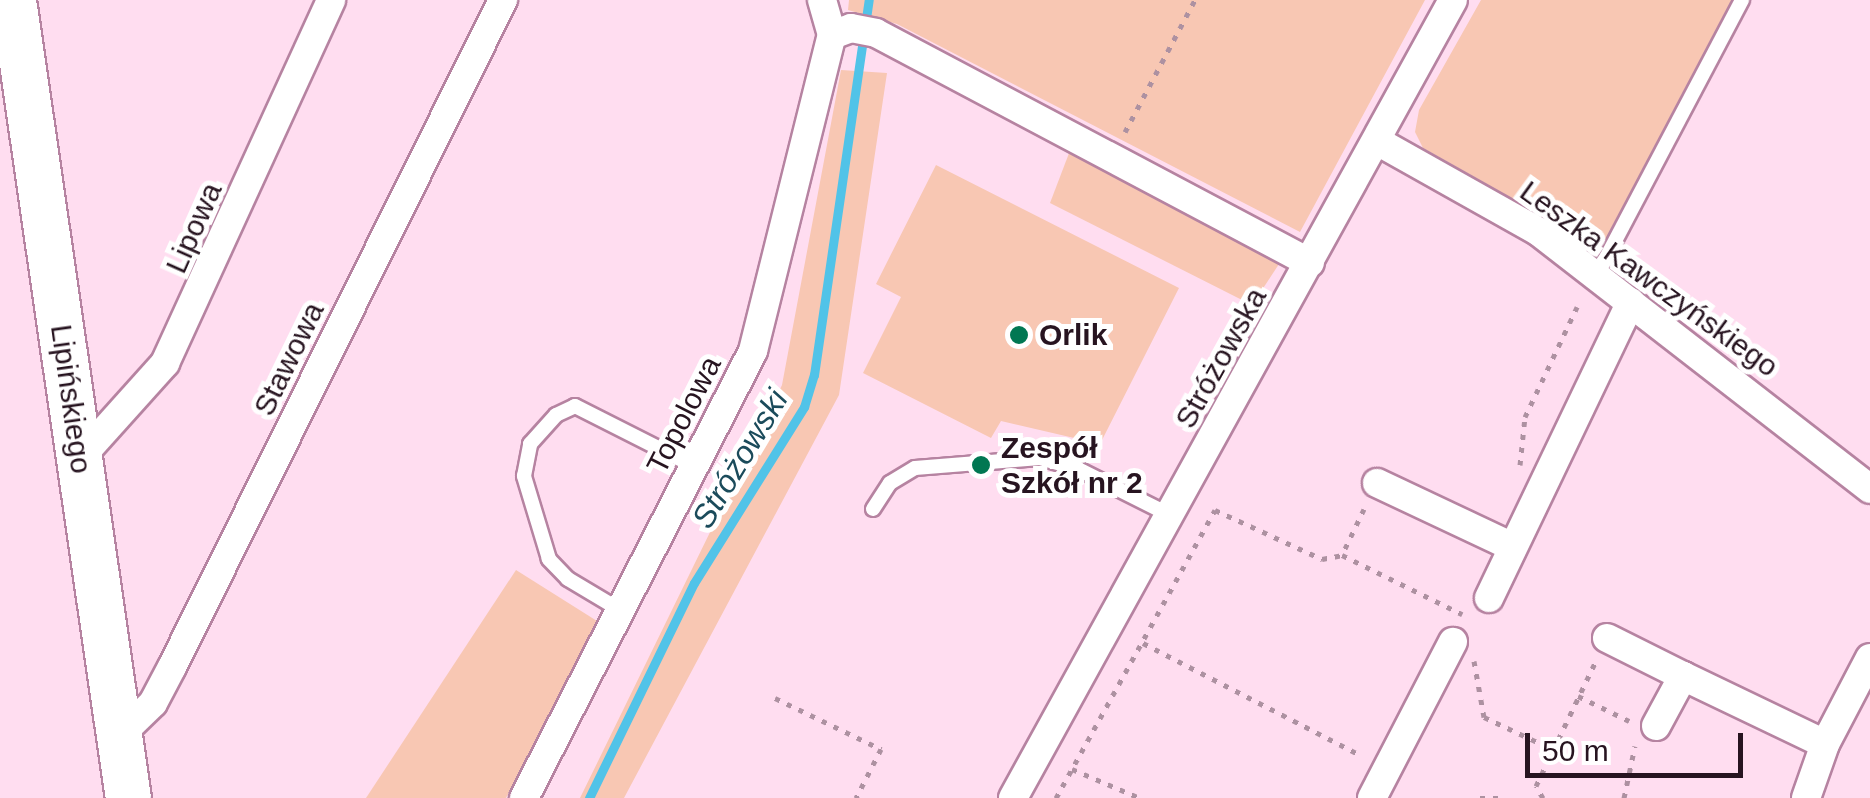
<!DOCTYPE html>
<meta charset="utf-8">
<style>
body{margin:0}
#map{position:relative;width:1870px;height:798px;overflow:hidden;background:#ffddf0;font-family:Arial,sans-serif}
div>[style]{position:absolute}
.green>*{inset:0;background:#f8c7b3}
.stream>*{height:9px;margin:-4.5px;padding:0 4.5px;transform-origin:4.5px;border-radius:4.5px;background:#51c3e8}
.path>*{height:5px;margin-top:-2.5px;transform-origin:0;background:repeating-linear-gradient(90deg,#ad91a1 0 5px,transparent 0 13px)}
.roads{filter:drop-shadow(2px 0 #b683a1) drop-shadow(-2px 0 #b683a1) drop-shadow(0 2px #b683a1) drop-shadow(0 -2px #b683a1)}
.lane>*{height:14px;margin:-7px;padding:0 7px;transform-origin:7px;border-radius:7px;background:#fff}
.street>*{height:28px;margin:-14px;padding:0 14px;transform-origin:14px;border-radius:14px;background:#fff}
.primary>*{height:45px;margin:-22.5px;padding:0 22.5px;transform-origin:22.5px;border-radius:22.5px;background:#fff}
.dots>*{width:28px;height:28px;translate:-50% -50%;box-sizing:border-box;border:5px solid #fff;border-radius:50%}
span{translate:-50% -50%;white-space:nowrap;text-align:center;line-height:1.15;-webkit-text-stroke:10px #fff;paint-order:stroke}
.street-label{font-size:30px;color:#271420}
.poi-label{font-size:30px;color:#271420;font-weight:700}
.left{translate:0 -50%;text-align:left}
.water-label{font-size:32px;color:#1b4b5b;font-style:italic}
.scale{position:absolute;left:1525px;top:733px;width:218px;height:45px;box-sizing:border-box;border:5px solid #271420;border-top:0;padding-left:12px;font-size:30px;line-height:35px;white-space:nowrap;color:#271420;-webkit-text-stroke:8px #fff;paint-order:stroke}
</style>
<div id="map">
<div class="green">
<div style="clip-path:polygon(849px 0,1425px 0,1300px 232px,897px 24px,848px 10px)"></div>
<div style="clip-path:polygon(1481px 0,1736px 0,1604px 245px,1589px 248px,1570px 233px,1574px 226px,1555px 214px,1550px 220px,1423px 148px,1415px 132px,1419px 110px)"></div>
<div style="clip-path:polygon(841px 70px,887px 73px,839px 395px,624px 798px,580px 798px,782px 385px)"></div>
<div style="clip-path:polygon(1071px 148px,1281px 261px,1252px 305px,1050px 203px)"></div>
<div style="clip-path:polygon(936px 165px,1179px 288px,1100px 444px,1001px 421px,991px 438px,863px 373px,901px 297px,876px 284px)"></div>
<div style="clip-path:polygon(516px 570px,597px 621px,506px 798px,366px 798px)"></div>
</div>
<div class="stream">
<div style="left:589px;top:798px;width:239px;rotate:-64deg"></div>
<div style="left:694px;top:583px;width:208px;rotate:-58deg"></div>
<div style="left:804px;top:407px;width:34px;rotate:-73deg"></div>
<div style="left:814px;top:375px;width:379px;rotate:-81.7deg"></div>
</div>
<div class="path">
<div style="left:1125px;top:132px;width:149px;rotate:-62.1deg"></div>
<div style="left:1520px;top:465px;width:48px;rotate:-84.1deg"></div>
<div style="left:1525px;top:417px;width:122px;rotate:-64.7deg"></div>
<div style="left:1364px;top:509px;width:51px;rotate:115.6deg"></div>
<div style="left:1342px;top:555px;width:134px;rotate:26.2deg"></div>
<div style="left:1143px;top:643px;width:246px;rotate:27.3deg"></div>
<div style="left:1474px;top:661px;width:57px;rotate:79.9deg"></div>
<div style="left:1484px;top:717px;width:75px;rotate:25.2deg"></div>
<div style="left:1578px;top:696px;width:57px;rotate:26.1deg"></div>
<div style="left:775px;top:698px;width:118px;rotate:25.7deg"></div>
<div style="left:881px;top:749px;width:55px;rotate:117deg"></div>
<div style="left:1072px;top:769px;width:74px;rotate:23.1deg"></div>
<div style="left:1056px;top:798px;width:329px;rotate:-61.1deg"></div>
<div style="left:1215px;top:510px;width:118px;rotate:24.6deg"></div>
<div style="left:1322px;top:559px;width:20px;rotate:-11deg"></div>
<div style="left:1480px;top:798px;width:19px"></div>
<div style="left:1543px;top:798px;width:14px;rotate:-120deg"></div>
<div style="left:1536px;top:786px;width:139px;rotate:-64.4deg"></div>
<div style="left:1624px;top:798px;width:53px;rotate:-78.1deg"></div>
</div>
<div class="roads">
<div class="lane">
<div style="left:1597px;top:275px;width:311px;rotate:-62.2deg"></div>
<div style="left:873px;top:509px;width:31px;rotate:-57deg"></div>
<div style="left:890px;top:483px;width:29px;rotate:-31deg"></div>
<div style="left:915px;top:468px;width:125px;rotate:-4.6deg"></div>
<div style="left:1040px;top:458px;width:40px;rotate:16deg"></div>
<div style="left:1078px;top:469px;width:103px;rotate:26.6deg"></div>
<div style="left:620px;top:610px;width:61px;rotate:-149.2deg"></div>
<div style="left:568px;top:579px;width:28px;rotate:-134deg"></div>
<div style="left:549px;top:559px;width:87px;rotate:-106.8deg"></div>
<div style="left:524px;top:476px;width:33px;rotate:-79deg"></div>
<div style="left:530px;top:444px;width:39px;rotate:-48deg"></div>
<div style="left:556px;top:415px;width:21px;rotate:-25deg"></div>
<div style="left:575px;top:406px;width:133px;rotate:26.8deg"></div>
</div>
<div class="street">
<div style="left:822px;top:0;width:36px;rotate:74deg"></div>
<div style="left:1377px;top:141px;width:186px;rotate:29.3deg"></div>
<div style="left:1539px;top:232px;width:419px;rotate:37.8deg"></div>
<div style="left:79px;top:459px;width:129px;rotate:-48.1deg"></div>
<div style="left:165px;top:363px;width:399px;rotate:-65.4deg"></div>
<div style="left:1377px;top:483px;width:150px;rotate:25.2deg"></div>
<div style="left:1489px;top:598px;width:328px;rotate:-64.4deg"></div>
<div style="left:1607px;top:638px;width:85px;rotate:26.6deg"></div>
<div style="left:1656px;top:726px;width:57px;rotate:-61.6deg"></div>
<div style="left:1683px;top:676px;width:157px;rotate:25.6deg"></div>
<div style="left:119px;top:736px;width:47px;rotate:-44.1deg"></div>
<div style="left:153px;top:703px;width:41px;rotate:-62.2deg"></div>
<div style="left:172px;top:667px;width:745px;rotate:-63.61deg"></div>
<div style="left:524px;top:798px;width:502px;rotate:-62.87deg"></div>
<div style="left:753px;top:351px;width:326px;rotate:-76deg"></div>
<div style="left:832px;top:35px;width:20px;rotate:-20deg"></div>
<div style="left:851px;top:28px;width:25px;rotate:11deg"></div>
<div style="left:876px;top:33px;width:491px;rotate:27.9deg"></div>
<div style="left:1013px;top:798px;width:911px;rotate:-61.13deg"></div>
<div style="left:1372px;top:798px;width:176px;rotate:-62.6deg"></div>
<div style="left:1806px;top:798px;width:57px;rotate:-70.6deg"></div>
<div style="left:1825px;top:744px;width:97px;rotate:-62.4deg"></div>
</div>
<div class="primary">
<div style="left:13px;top:0;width:806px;rotate:81.8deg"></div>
</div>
</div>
<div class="dots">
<div style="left:1019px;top:335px;background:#017752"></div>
<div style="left:981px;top:465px;background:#017752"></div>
</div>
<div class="street-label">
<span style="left:194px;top:228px;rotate:-66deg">Lipowa</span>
<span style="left:1649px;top:279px;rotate:36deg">Leszka Kawczyńskiego</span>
<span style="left:1221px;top:358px;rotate:-61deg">Stróżowska</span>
<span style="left:289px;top:359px;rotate:-64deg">Stawowa</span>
<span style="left:71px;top:399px;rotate:82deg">Lipińskiego</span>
<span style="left:684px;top:415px;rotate:-63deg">Topolowa</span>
</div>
<div class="poi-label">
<span class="left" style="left:1039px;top:335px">Orlik</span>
<span class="left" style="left:1001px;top:465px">Zespół<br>Szkół nr 2</span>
</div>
<div class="water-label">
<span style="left:740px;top:459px;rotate:-59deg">Stróżowski</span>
</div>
<div class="scale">50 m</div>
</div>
